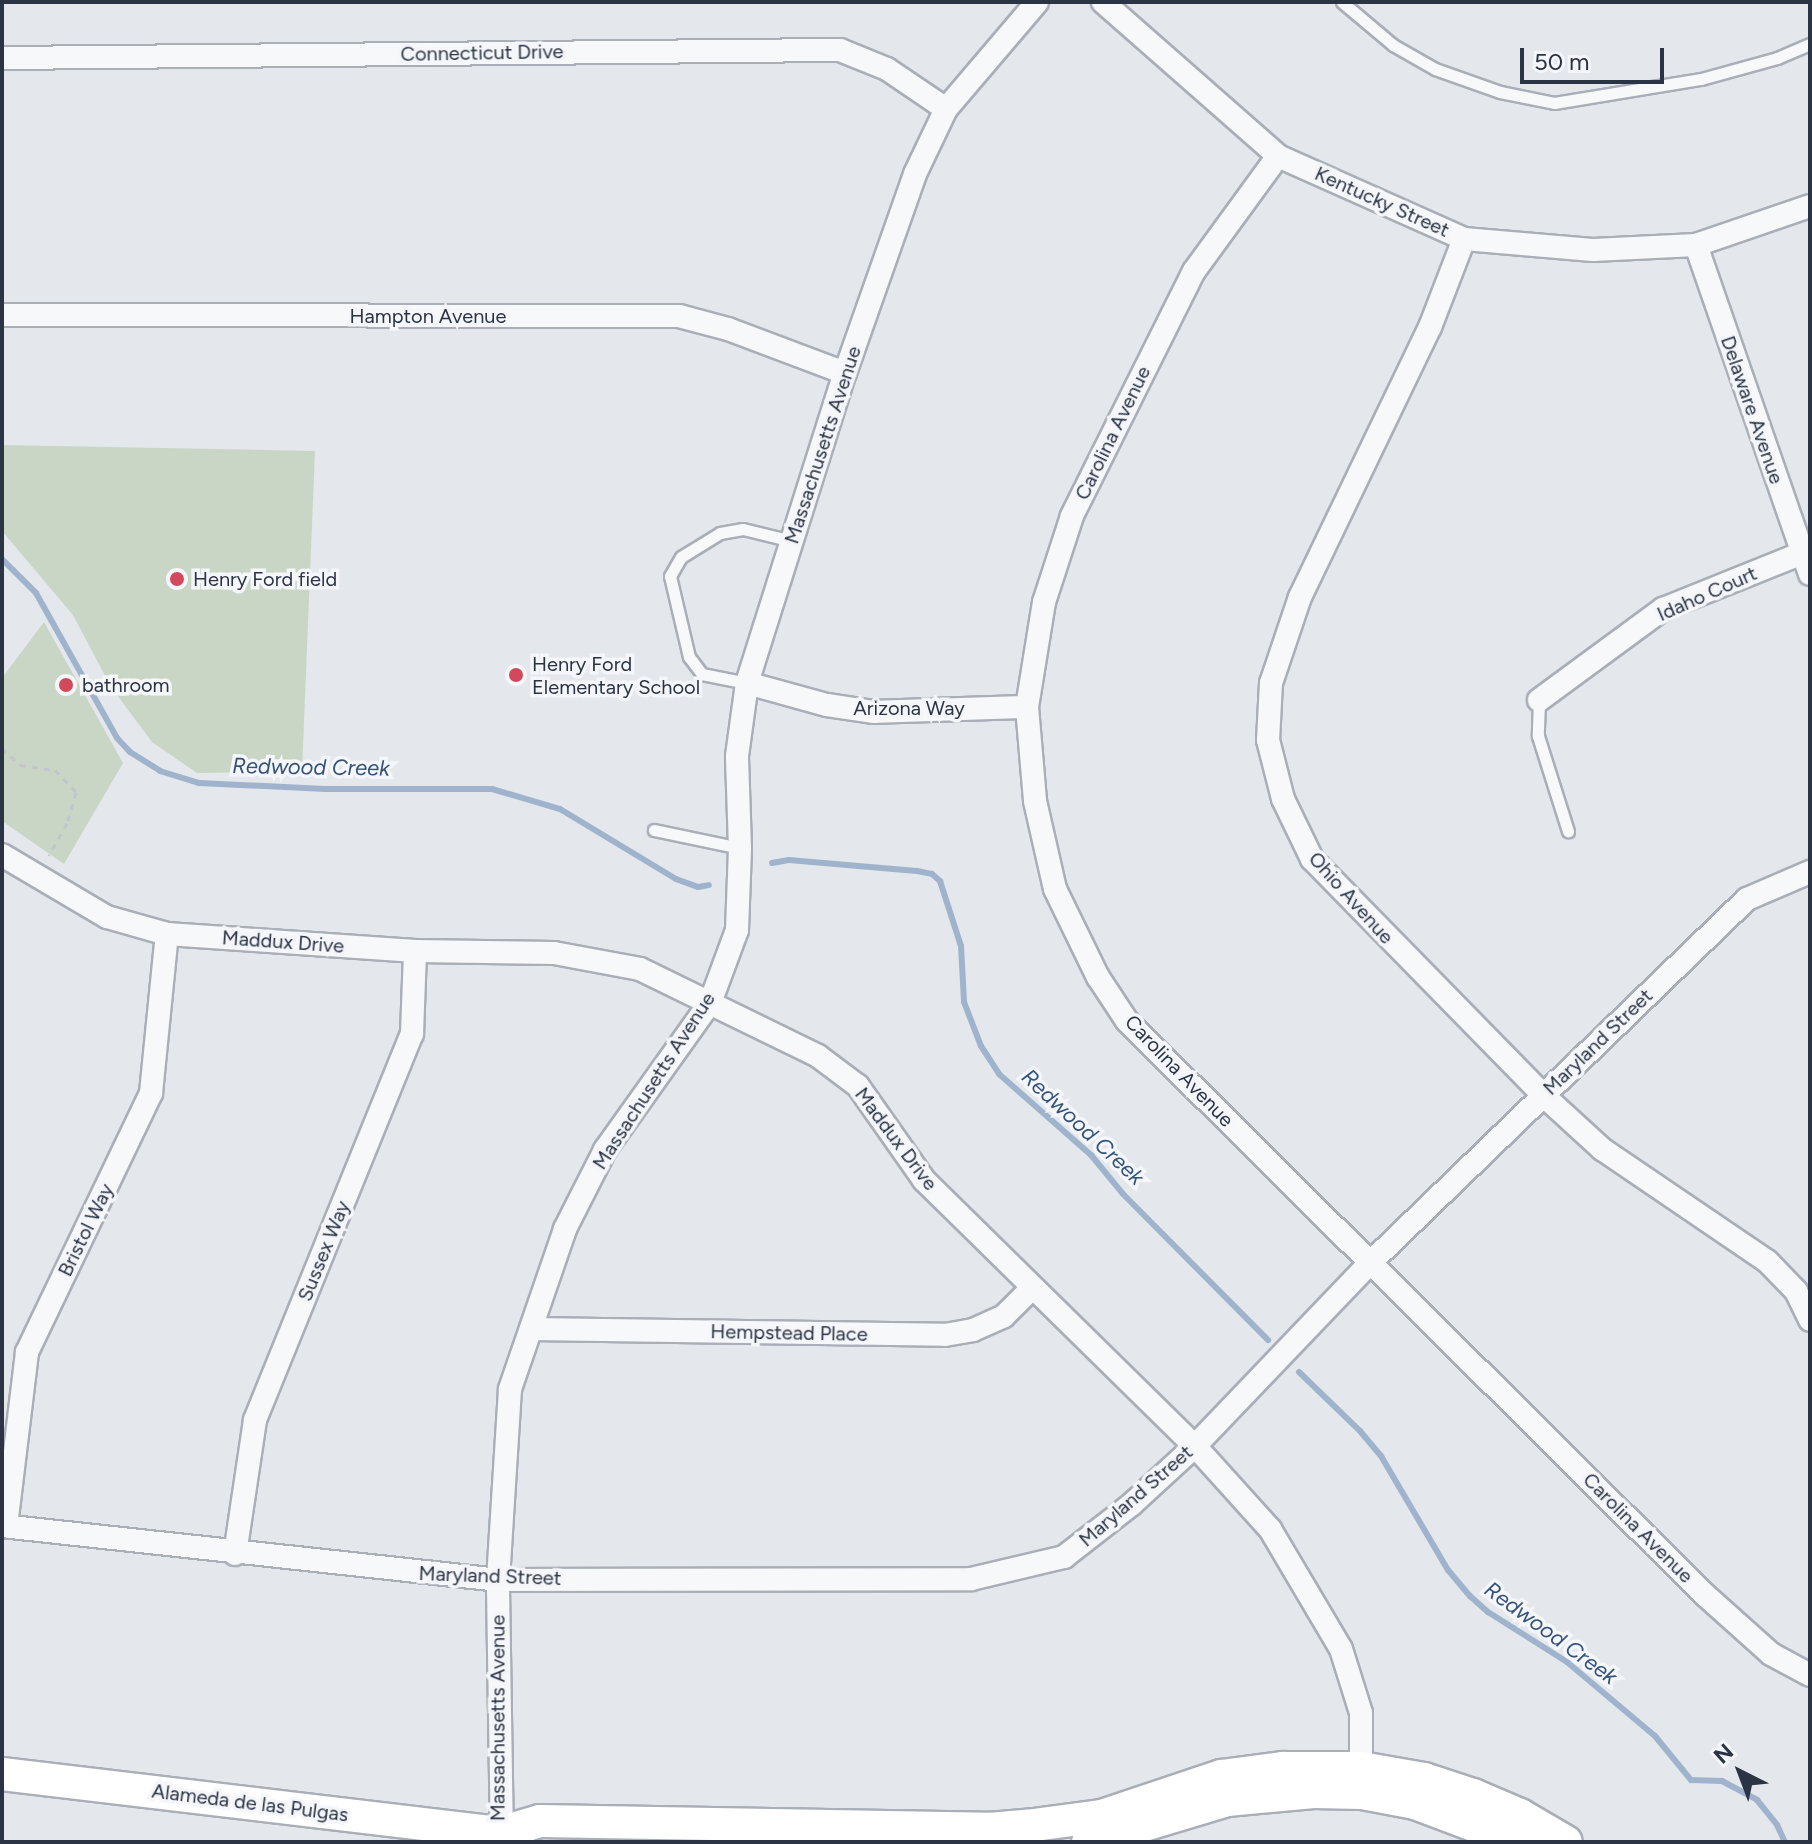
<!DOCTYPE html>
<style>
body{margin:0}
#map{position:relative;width:1812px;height:1844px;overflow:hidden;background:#e4e7ec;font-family:Figtree,sans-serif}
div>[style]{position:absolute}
.green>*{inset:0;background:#c9d6c5}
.stream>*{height:6px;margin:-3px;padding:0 3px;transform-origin:3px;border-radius:3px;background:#9fb4cc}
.path>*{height:3px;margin-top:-1.5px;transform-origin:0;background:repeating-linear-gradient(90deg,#c2c5cb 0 6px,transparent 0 12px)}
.roads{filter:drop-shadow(2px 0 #a9aeb7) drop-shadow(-2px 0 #a9aeb7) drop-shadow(0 2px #a9aeb7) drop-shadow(0 -2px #a9aeb7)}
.service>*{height:11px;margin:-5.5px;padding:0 5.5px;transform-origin:5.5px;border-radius:5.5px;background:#f7f8fa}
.minor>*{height:22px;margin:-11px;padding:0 11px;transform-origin:11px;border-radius:11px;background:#f7f8fa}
.secondary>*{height:32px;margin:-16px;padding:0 16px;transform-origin:16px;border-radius:16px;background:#fff}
.dots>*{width:22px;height:22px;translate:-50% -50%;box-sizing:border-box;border:4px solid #f4f6f9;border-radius:50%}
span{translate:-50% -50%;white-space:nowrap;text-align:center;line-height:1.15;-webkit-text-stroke:7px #f4f6f9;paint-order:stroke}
.street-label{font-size:20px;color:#2b3445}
.poi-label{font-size:20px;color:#2b3445}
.left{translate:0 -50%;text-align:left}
.water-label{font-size:22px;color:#34527a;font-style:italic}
.frame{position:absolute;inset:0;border:4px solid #2b3445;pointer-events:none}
.north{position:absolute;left:1700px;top:1732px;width:80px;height:80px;-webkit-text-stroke:6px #f4f6f9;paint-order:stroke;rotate:318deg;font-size:22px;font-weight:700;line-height:32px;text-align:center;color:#2b3445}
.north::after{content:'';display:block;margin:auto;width:28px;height:36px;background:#2b3445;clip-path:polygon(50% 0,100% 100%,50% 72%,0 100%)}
.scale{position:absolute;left:1520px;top:48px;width:144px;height:36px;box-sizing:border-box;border:4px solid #2b3445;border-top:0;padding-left:10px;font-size:24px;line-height:28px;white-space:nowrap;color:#2b3445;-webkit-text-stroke:6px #f4f6f9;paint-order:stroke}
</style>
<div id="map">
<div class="green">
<div style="clip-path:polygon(2px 445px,315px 451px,302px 771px,197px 773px,152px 742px,111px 687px,73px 615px,2px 531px)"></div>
<div style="clip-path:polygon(44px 622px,123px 763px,64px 864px,2px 821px,2px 678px)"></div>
</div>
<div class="stream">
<div style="left:2px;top:559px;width:48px;rotate:45deg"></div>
<div style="left:36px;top:593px;width:166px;rotate:60.8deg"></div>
<div style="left:117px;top:738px;width:19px;rotate:47deg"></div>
<div style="left:130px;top:752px;width:36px;rotate:32deg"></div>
<div style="left:160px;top:771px;width:41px;rotate:17.1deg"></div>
<div style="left:199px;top:783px;width:126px;rotate:2.7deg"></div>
<div style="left:325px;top:789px;width:167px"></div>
<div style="left:492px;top:789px;width:71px;rotate:16.4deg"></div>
<div style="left:560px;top:809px;width:135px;rotate:31.1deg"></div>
<div style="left:676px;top:879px;width:23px;rotate:20deg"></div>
<div style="left:698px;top:887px;width:11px;rotate:-10deg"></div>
<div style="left:772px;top:863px;width:17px;rotate:-10deg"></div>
<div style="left:789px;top:860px;width:128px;rotate:4.9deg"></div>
<div style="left:917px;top:871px;width:15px;rotate:11deg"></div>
<div style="left:932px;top:874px;width:11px;rotate:41deg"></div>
<div style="left:940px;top:881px;width:68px;rotate:72.1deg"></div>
<div style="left:961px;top:946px;width:56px;rotate:86.9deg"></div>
<div style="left:964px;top:1002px;width:47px;rotate:68.9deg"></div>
<div style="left:981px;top:1046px;width:33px;rotate:57deg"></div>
<div style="left:999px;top:1074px;width:123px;rotate:41.4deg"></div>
<div style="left:1091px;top:1155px;width:50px;rotate:50.6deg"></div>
<div style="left:1123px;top:1194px;width:206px;rotate:45.2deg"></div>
<div style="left:1299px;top:1372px;width:85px;rotate:44deg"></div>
<div style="left:1360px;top:1431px;width:33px;rotate:50deg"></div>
<div style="left:1381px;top:1456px;width:132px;rotate:59.6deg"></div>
<div style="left:1448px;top:1570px;width:34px;rotate:50deg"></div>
<div style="left:1470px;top:1596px;width:24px;rotate:42deg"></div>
<div style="left:1488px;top:1612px;width:93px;rotate:32.3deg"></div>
<div style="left:1567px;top:1662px;width:115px;rotate:40.1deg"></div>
<div style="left:1655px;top:1736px;width:57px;rotate:50.7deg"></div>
<div style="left:1691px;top:1780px;width:31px;rotate:2deg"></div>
<div style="left:1722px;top:1781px;width:40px;rotate:28deg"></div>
<div style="left:1757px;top:1800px;width:32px;rotate:51deg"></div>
<div style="left:1777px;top:1825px;width:19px;rotate:65deg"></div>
</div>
<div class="path">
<div style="left:2px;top:748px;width:25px;rotate:43deg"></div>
<div style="left:20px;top:765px;width:35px;rotate:8deg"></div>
<div style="left:55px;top:770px;width:30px;rotate:46deg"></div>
<div style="left:76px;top:792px;width:32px;rotate:106deg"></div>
<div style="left:67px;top:823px;width:37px;rotate:119deg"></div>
</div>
<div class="roads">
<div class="service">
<div style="left:1342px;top:2px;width:67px;rotate:40.1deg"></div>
<div style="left:1393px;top:45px;width:48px;rotate:29.7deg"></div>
<div style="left:1435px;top:69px;width:69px;rotate:19.5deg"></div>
<div style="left:1500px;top:92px;width:55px;rotate:11.5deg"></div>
<div style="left:1554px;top:103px;width:149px;rotate:-9.3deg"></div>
<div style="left:1701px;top:79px;width:79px;rotate:-15.4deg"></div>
<div style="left:1777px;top:58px;width:36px;rotate:-23deg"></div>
<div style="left:747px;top:683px;width:46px;rotate:-168.7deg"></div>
<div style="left:702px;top:674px;width:21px;rotate:-127deg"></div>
<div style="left:689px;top:657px;width:83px;rotate:-103.2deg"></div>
<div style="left:670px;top:576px;width:22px;rotate:-60deg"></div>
<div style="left:681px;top:557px;width:46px;rotate:-31.6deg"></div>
<div style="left:720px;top:533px;width:23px;rotate:-10deg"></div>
<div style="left:743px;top:529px;width:50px;rotate:13.8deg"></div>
<div style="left:1539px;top:700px;width:36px;rotate:92deg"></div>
<div style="left:1538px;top:736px;width:100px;rotate:72.5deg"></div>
<div style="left:654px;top:830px;width:88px;rotate:11.8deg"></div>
</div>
<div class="minor">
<div style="left:1103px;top:2px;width:233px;rotate:41.3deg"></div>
<div style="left:1278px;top:156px;width:204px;rotate:24deg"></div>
<div style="left:1464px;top:239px;width:129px;rotate:4.9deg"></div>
<div style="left:1593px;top:250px;width:103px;rotate:-2.8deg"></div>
<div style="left:1696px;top:245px;width:120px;rotate:-18.9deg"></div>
<div style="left:2px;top:58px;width:838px;rotate:-0.55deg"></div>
<div style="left:840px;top:50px;width:51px;rotate:22deg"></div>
<div style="left:887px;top:69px;width:71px;rotate:34.1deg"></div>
<div style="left:1278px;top:156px;width:142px;rotate:126.1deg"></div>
<div style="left:1194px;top:271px;width:274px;rotate:116.5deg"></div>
<div style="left:1072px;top:516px;width:90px;rotate:108deg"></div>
<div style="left:1044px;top:602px;width:106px;rotate:99.2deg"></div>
<div style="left:1027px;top:707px;width:94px;rotate:85.1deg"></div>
<div style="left:1035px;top:801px;width:90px;rotate:77.2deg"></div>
<div style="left:1055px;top:889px;width:98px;rotate:64deg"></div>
<div style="left:1098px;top:977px;width:53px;rotate:56.6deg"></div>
<div style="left:1127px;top:1021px;width:813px;rotate:44.8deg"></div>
<div style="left:1704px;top:1594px;width:90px;rotate:41.8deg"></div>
<div style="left:1771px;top:1654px;width:44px;rotate:28.3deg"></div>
<div style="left:1464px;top:239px;width:94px;rotate:111.1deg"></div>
<div style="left:1430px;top:327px;width:300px;rotate:115.7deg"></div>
<div style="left:1300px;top:597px;width:91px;rotate:108.6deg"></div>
<div style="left:1271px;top:683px;width:57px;rotate:93deg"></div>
<div style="left:1268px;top:740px;width:61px;rotate:75.7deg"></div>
<div style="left:1283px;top:799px;width:67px;rotate:64.2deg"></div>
<div style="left:1312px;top:859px;width:330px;rotate:45.6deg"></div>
<div style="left:1543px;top:1095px;width:80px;rotate:42.5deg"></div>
<div style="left:1602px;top:1149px;width:199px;rotate:34.2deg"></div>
<div style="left:1767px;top:1261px;width:42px;rotate:46deg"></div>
<div style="left:1796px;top:1291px;width:32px;rotate:64deg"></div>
<div style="left:1696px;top:245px;width:348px;rotate:70.9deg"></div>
<div style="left:2px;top:315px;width:677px;rotate:0.08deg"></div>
<div style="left:679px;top:316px;width:51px;rotate:14.9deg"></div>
<div style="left:728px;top:329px;width:125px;rotate:20.6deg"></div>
<div style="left:747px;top:683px;width:83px;rotate:15.4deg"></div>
<div style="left:827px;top:705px;width:48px;rotate:8.5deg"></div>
<div style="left:874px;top:712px;width:153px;rotate:-1.9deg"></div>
<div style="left:1539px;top:700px;width:154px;rotate:-36.3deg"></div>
<div style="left:1663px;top:609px;width:150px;rotate:-21.9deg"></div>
<div style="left:2px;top:855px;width:122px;rotate:30.6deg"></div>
<div style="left:107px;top:917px;width:62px;rotate:15.8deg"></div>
<div style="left:167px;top:934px;width:249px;rotate:3.9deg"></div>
<div style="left:415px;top:951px;width:139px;rotate:0.8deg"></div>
<div style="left:554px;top:953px;width:87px;rotate:10.5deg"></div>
<div style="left:640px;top:969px;width:198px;rotate:26deg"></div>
<div style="left:818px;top:1056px;width:50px;rotate:36.9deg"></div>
<div style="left:858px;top:1086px;width:115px;rotate:54.9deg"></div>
<div style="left:924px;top:1180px;width:380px;rotate:44.5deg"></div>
<div style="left:1195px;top:1446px;width:112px;rotate:47.9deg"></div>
<div style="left:1270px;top:1529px;width:139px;rotate:59.4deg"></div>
<div style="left:1341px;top:1649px;width:67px;rotate:72.6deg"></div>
<div style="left:1361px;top:1713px;width:66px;rotate:90deg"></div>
<div style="left:531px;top:1329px;width:414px;rotate:0.8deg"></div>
<div style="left:945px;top:1335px;width:28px;rotate:-10deg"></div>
<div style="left:973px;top:1330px;width:34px;rotate:-24deg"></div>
<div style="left:1004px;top:1316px;width:40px;rotate:-45deg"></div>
<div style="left:2px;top:1526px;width:499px;rotate:6.2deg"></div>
<div style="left:498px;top:1580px;width:473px;rotate:-0.1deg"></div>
<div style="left:971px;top:1579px;width:96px;rotate:-13.3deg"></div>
<div style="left:1064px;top:1557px;width:86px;rotate:-37.9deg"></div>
<div style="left:1132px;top:1504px;width:86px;rotate:-42.6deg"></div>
<div style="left:1195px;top:1446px;width:252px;rotate:-46.3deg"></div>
<div style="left:1369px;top:1264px;width:525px;rotate:-44deg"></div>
<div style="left:1747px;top:899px;width:69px;rotate:-23.2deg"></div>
<div style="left:6px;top:1526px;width:175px;rotate:-83.1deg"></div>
<div style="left:27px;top:1352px;width:287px;rotate:-64.4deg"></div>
<div style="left:151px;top:1093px;width:160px;rotate:-84.3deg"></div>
<div style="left:235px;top:1554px;width:135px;rotate:-81.5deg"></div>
<div style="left:255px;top:1420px;width:417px;rotate:-67.9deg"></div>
<div style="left:412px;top:1034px;width:83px;rotate:-87.9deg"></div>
<div style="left:502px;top:1842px;width:262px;rotate:-90.9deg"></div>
<div style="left:498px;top:1580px;width:191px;rotate:-86.4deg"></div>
<div style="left:510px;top:1389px;width:169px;rotate:-71deg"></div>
<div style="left:565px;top:1229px;width:89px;rotate:-63.1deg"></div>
<div style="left:605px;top:1150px;width:181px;rotate:-54.5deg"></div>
<div style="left:710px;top:1003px;width:78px;rotate:-69.7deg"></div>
<div style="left:737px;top:930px;width:82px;rotate:-87.9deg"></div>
<div style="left:740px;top:848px;width:92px;rotate:-91.9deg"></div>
<div style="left:737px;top:756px;width:74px;rotate:-82.2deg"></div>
<div style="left:747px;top:683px;width:325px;rotate:-72.5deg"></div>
<div style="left:845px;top:373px;width:211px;rotate:-70.6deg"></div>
<div style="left:915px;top:174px;width:72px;rotate:-64.5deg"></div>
<div style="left:946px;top:109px;width:140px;rotate:-49.6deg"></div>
</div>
<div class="secondary">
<div style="left:2px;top:1774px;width:500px;rotate:6.77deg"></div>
<div style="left:499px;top:1833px;width:21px;rotate:23deg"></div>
<div style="left:499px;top:1833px;width:43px;rotate:-16.3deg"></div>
<div style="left:540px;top:1821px;width:449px;rotate:1deg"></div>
<div style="left:989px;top:1829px;width:46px;rotate:-5deg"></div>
<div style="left:1035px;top:1825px;width:68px;rotate:-7.7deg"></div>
<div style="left:1102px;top:1816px;width:126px;rotate:-18.6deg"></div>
<div style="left:1221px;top:1776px;width:63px;rotate:-7.4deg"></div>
<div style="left:1283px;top:1768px;width:78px"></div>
<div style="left:1361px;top:1768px;width:64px;rotate:9.9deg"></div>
<div style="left:1424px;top:1779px;width:52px;rotate:18.1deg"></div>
<div style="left:1473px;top:1795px;width:51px;rotate:23.1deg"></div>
<div style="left:1520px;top:1815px;width:53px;rotate:30.4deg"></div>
<div style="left:1088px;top:1842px;width:145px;rotate:-16.8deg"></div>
<div style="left:1227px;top:1800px;width:87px;rotate:-5.3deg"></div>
<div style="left:1314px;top:1792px;width:48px;rotate:1.2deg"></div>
<div style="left:1362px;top:1793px;width:54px;rotate:10.7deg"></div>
<div style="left:1415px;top:1803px;width:110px;rotate:20.7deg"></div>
</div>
</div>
<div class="dots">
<div style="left:177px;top:579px;background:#d1495b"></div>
<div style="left:516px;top:675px;background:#d1495b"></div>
<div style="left:66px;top:685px;background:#d1495b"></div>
</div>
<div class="street-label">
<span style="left:482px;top:53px;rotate:-1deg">Connecticut Drive</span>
<span style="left:1382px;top:202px;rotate:24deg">Kentucky Street</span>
<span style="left:428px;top:316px">Hampton Avenue</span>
<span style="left:1752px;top:410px;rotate:71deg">Delaware Avenue</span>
<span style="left:1113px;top:433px;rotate:-64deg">Carolina Avenue</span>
<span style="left:823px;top:445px;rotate:-72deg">Massachusetts Avenue</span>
<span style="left:1707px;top:594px;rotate:-24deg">Idaho Court</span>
<span style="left:909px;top:708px">Arizona Way</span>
<span style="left:1351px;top:898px;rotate:48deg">Ohio Avenue</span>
<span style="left:283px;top:942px;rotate:4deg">Maddux Drive</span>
<span style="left:1598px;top:1042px;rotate:-44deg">Maryland Street</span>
<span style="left:1179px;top:1071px;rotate:46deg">Carolina Avenue</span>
<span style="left:654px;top:1081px;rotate:-57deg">Massachusetts Avenue</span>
<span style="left:896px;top:1139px;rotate:53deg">Maddux Drive</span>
<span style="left:86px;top:1230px;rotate:-64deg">Bristol Way</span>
<span style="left:324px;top:1251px;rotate:-68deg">Sussex Way</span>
<span style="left:789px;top:1333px;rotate:1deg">Hempstead Place</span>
<span style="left:1136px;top:1496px;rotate:-41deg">Maryland Street</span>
<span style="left:1638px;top:1528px;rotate:45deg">Carolina Avenue</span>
<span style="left:490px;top:1576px;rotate:2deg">Maryland Street</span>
<span style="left:498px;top:1718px;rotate:-90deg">Massachusetts Avenue</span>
<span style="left:250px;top:1803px;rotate:7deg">Alameda de las Pulgas</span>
</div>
<div class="poi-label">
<span class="left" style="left:193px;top:579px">Henry Ford field</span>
<span class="left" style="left:532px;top:676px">Henry Ford<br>Elementary School</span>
<span class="left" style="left:82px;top:685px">bathroom</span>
</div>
<div class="water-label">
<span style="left:311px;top:767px;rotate:1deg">Redwood Creek</span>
<span style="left:1083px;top:1127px;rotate:43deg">Redwood Creek</span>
<span style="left:1551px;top:1633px;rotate:36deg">Redwood Creek</span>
</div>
<div class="frame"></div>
<div class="north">N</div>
<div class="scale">50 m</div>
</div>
